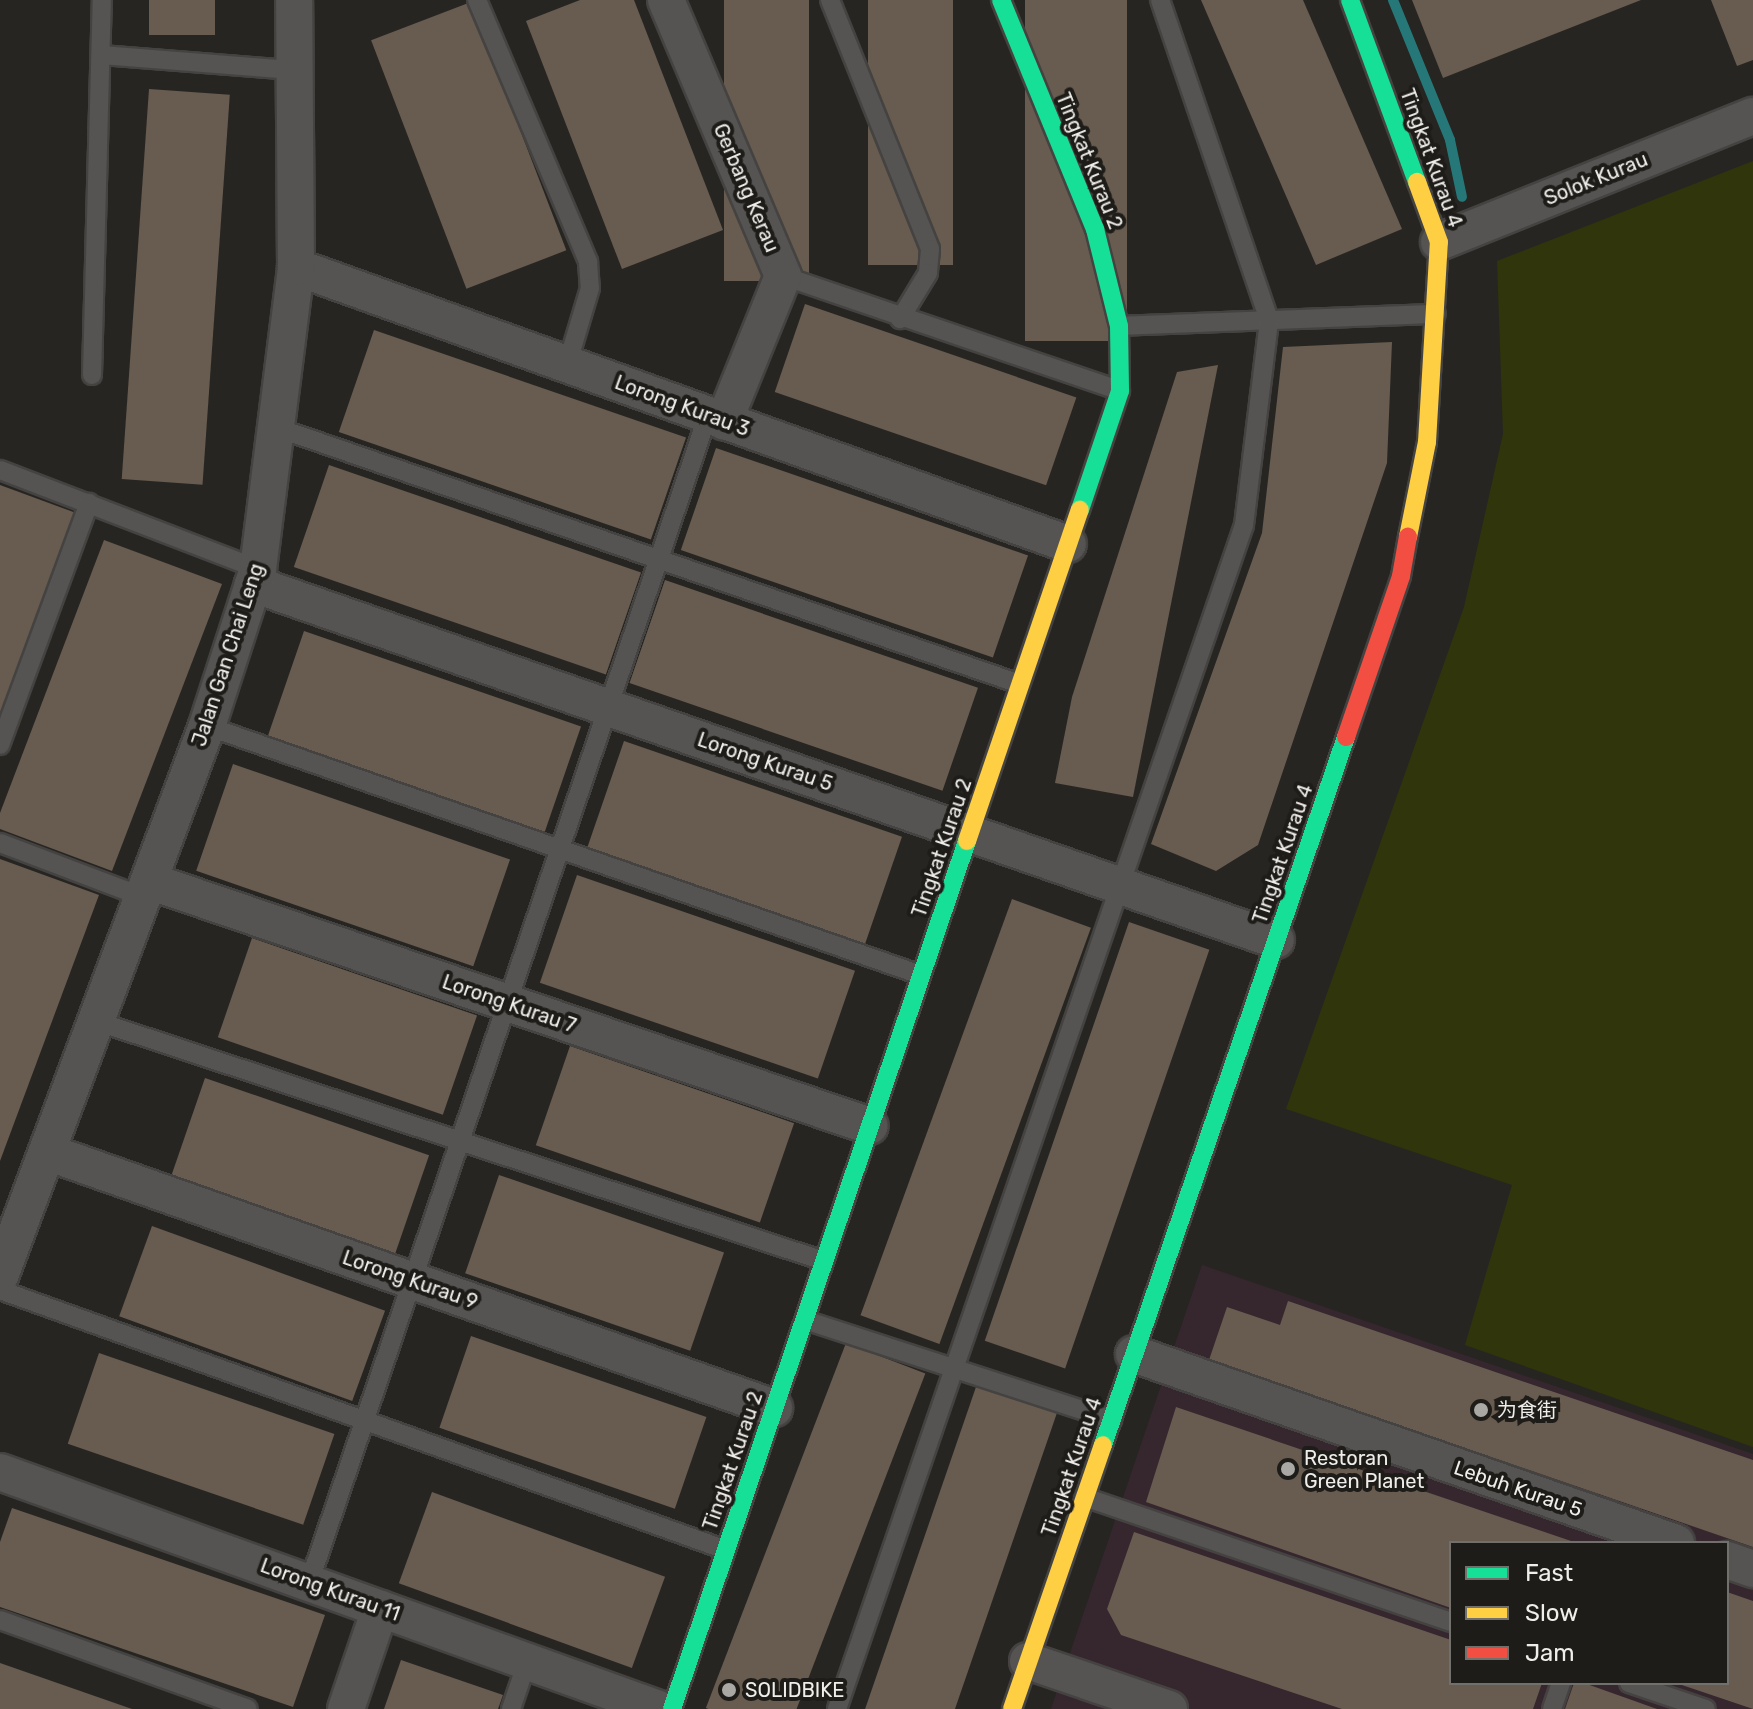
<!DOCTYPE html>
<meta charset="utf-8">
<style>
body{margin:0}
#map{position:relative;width:1753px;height:1709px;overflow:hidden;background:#272522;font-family:Rubik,"Noto Sans SC",sans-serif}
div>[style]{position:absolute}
.commercial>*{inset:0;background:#36272f}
.green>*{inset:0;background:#31350c}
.stream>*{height:10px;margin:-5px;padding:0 5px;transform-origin:5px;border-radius:5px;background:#267878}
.building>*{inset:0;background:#675c4f;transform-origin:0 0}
.roads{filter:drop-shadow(2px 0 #454341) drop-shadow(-2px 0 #454341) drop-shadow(0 2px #454341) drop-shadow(0 -2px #454341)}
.lane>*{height:18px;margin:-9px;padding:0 9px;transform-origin:9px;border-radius:9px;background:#555453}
.street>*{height:36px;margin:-18px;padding:0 18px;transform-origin:18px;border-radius:18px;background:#555453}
.fast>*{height:18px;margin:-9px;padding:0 9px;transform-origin:9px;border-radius:9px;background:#16e098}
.slow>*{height:18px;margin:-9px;padding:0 9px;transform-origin:9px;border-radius:9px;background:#ffcf43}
.jam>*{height:18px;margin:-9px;padding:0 9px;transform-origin:9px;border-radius:9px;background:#f24e42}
.dots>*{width:22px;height:22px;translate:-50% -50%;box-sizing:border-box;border:4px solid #1e1c18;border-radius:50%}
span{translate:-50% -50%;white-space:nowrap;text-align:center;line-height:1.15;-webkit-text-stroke:8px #1e1c18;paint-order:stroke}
.street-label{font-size:20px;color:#f0eeeb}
.poi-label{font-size:20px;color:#f0eeeb}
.left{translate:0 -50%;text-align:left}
.legend{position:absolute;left:1449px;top:1541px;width:280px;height:144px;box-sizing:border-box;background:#1e1c18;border:2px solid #72706c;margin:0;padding:10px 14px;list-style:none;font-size:24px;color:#f0eeeb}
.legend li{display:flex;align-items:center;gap:16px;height:40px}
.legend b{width:40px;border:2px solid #72706c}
</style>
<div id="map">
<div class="commercial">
<div style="clip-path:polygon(evenodd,1202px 1265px,1753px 1454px,1753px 1709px,1051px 1709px,1202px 1265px,1451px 1543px,1727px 1543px,1727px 1683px,1451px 1683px,1451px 1543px)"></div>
</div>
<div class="green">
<div style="clip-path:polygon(1753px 161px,1753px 1447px,1465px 1345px,1512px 1185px,1286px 1109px,1464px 607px,1503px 434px,1497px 261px)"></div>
</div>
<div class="stream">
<div style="left:1393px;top:0;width:151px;rotate:67.8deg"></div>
<div style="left:1450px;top:140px;width:58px;rotate:78.1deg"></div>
</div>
<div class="building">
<div style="left:149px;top:0;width:66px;height:35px"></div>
<div style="clip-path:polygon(580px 0,634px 0,723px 230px,622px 269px,526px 21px)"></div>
<div style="left:724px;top:0;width:85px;height:281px"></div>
<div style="left:868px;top:0;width:85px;height:265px"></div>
<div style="left:1025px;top:0;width:102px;height:341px"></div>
<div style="clip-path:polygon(1201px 0,1303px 0,1402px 229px,1316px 265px)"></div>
<div style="clip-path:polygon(1412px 0,1641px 0,1443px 78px)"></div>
<div style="clip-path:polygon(1711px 0,1753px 0,1753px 60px,1737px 66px)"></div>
<div style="left:471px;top:2px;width:266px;height:107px;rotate:69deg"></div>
<div style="left:149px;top:89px;width:81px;height:391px;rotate:4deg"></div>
<div style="left:805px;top:304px;width:287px;height:93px;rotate:19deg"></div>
<div style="left:374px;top:330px;width:330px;height:108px;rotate:19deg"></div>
<div style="clip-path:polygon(1392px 342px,1387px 463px,1258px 845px,1216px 871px,1151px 844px,1262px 533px,1283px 347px)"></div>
<div style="clip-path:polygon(1218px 365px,1133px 797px,1055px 783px,1072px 697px,1177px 372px)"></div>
<div style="left:716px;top:448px;width:330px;height:108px;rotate:19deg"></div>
<div style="left:329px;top:465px;width:330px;height:108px;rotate:19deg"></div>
<div style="clip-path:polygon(0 485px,76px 513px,0 716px)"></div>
<div style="clip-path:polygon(104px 540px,222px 584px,112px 871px,0 829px,0 813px)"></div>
<div style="left:665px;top:580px;width:331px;height:109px;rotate:19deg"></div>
<div style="left:304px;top:631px;width:293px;height:114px;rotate:19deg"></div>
<div style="left:624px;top:741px;width:294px;height:114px;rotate:19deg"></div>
<div style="left:233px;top:764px;width:293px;height:113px;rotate:19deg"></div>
<div style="clip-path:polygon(0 859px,99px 895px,0 1161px)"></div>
<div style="left:577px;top:875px;width:294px;height:114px;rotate:19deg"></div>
<div style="left:1012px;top:899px;width:84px;height:443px;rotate:20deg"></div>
<div style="left:1129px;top:922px;width:85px;height:443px;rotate:19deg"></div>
<div style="left:252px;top:938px;width:238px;height:105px;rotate:19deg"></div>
<div style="left:570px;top:1046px;width:237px;height:105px;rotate:19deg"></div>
<div style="left:205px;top:1078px;width:237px;height:104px;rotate:19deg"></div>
<div style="left:499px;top:1175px;width:238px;height:104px;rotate:19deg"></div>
<div style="left:152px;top:1226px;width:248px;height:96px;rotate:20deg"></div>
<div style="clip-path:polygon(1288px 1301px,1753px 1460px,1753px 1547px,1209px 1360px,1227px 1307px,1280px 1325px)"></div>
<div style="left:471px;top:1336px;width:249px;height:97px;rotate:19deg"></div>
<div style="left:846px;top:1343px;width:85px;height:391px;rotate:21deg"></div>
<div style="left:99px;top:1353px;width:249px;height:96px;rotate:19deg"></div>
<div style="left:977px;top:1384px;width:85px;height:345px;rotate:19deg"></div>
<div style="clip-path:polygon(1176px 1407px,1574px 1542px,1574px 1543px,1451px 1543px,1451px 1608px,1146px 1502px)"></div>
<div style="left:432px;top:1492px;width:248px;height:97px;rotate:20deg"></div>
<div style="clip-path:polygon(12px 1508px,325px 1615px,293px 1707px,0 1607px,0 1542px)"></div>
<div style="clip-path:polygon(1134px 1532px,1451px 1640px,1451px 1683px,1542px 1683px,1533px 1709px,1342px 1709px,1121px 1635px,1107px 1609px)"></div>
<div style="clip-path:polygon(1727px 1592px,1753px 1601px,1753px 1709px,1676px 1683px,1727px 1683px)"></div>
<div style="clip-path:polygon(401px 1660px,503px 1695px,498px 1709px,384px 1709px)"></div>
<div style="clip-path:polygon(0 1663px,132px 1709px,0 1709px)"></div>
<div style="clip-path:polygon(1574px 1683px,1584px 1683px,1657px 1709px,1565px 1709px)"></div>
</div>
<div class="roads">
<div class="lane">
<div style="left:477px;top:0;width:285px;rotate:67deg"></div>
<div style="left:588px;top:262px;width:26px;rotate:86deg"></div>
<div style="left:590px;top:288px;width:80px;rotate:106.6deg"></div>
<div style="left:830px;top:0;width:268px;rotate:68.1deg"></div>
<div style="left:930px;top:249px;width:24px;rotate:95deg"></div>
<div style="left:928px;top:273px;width:54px;rotate:121.3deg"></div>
<div style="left:101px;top:55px;width:193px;rotate:4.5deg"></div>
<div style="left:783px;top:276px;width:356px;rotate:18.8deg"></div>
<div style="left:1119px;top:326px;width:317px;rotate:-2.2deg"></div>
<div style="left:92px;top:375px;width:375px;rotate:-88.5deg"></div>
<div style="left:278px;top:428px;width:785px;rotate:19.04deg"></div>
<div style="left:0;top:470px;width:276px;rotate:21deg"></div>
<div style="left:207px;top:726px;width:756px;rotate:19.23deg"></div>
<div style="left:0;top:745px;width:258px;rotate:-69.8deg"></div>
<div style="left:0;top:843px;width:153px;rotate:20.7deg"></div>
<div style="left:96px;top:1021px;width:767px;rotate:18.25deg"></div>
<div style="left:0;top:1290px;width:771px;rotate:19.7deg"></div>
<div style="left:805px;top:1320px;width:323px;rotate:18deg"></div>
<div style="left:1084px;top:1497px;width:388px;rotate:18.8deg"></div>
<div style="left:309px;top:1583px;width:1234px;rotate:-71.14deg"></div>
<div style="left:0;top:1620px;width:263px;rotate:19.7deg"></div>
<div style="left:1629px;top:1683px;width:81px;rotate:18.7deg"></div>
<div style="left:511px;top:1709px;width:50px;rotate:-71.2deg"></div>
<div style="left:837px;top:1709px;width:1252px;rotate:-71.03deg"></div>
<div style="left:1244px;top:525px;width:207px;rotate:-83deg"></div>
<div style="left:1269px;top:320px;width:338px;rotate:-108.8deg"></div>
<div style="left:1552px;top:1709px;width:28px;rotate:-71deg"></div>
</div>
<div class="street">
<div style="left:666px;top:0;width:300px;rotate:67deg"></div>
<div style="left:783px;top:276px;width:157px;rotate:112.1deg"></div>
<div style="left:1439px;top:242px;width:338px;rotate:-21.9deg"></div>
<div style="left:296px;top:267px;width:820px;rotate:19.74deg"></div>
<div style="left:253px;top:584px;width:1083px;rotate:19.19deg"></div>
<div style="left:149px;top:881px;width:761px;rotate:18.77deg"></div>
<div style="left:47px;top:1152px;width:771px;rotate:19.4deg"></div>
<div style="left:0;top:1276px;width:588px;rotate:-69.38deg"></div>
<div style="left:207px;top:726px;width:165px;rotate:-72deg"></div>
<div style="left:258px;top:569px;width:304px;rotate:-82.8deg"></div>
<div style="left:296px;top:267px;width:267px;rotate:-90.4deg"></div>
<div style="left:1134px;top:1354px;width:574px;rotate:19.22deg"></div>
<div style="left:0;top:1472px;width:700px;rotate:19.78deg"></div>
<div style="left:1727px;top:1560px;width:28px;rotate:19deg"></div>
<div style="left:1028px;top:1661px;width:149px;rotate:18.8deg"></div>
<div style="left:346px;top:1709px;width:106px;rotate:-71.2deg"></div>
</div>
<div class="fast">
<div style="left:1001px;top:0;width:248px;rotate:67.7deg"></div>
<div style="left:1095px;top:229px;width:100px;rotate:76.1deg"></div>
<div style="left:1119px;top:326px;width:65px;rotate:89.1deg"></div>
<div style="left:1120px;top:391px;width:126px;rotate:108.6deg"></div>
<div style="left:1350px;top:0;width:194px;rotate:69.8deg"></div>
<div style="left:1103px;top:1445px;width:749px;rotate:-71.06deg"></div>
<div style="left:672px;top:1709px;width:917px;rotate:-71.23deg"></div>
</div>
<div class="slow">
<div style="left:1408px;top:537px;width:97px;rotate:-78.7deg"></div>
<div style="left:1427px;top:442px;width:200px;rotate:-86.6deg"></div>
<div style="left:1439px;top:242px;width:64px;rotate:-110.1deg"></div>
<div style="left:967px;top:841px;width:350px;rotate:-71.2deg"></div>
<div style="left:1012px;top:1709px;width:279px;rotate:-71deg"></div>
</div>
<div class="jam">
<div style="left:1346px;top:737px;width:170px;rotate:-71.1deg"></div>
<div style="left:1401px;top:576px;width:40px;rotate:-80deg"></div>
</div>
</div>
<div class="dots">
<div style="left:1481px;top:1410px;background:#aaa8a5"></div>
<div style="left:1288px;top:1469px;background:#aaa8a5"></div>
<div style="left:729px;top:1690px;background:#aaa8a5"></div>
</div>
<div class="street-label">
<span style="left:1431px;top:158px;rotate:70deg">Tingkat Kurau 4</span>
<span style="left:1089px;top:161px;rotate:68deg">Tingkat Kurau 2</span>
<span style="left:1596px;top:179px;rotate:-22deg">Solok Kurau</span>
<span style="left:746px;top:188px;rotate:67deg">Gerbang Kerau</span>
<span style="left:682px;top:406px;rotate:20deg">Lorong Kurau 3</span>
<span style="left:228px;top:655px;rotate:-72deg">Jalan Gan Chai Leng</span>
<span style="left:765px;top:762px;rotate:19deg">Lorong Kurau 5</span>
<span style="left:942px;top:848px;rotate:-71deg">Tingkat Kurau 2</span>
<span style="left:1283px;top:854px;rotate:-71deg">Tingkat Kurau 4</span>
<span style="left:509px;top:1004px;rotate:19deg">Lorong Kurau 7</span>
<span style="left:410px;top:1280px;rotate:19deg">Lorong Kurau 9</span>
<span style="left:733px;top:1461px;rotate:-71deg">Tingkat Kurau 2</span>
<span style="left:1072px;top:1467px;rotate:-71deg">Tingkat Kurau 4</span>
<span style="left:1518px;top:1489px;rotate:19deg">Lebuh Kurau 5</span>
<span style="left:330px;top:1590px;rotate:20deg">Lorong Kurau 11</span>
</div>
<div class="poi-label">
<span class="left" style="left:1497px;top:1410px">为食街</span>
<span class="left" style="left:1304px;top:1470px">Restoran<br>Green Planet</span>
<span class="left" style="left:745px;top:1690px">SOLIDBIKE</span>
</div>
<ul class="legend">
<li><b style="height:10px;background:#16e098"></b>Fast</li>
<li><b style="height:10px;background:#ffcf43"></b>Slow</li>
<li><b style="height:10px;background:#f24e42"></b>Jam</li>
</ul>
</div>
